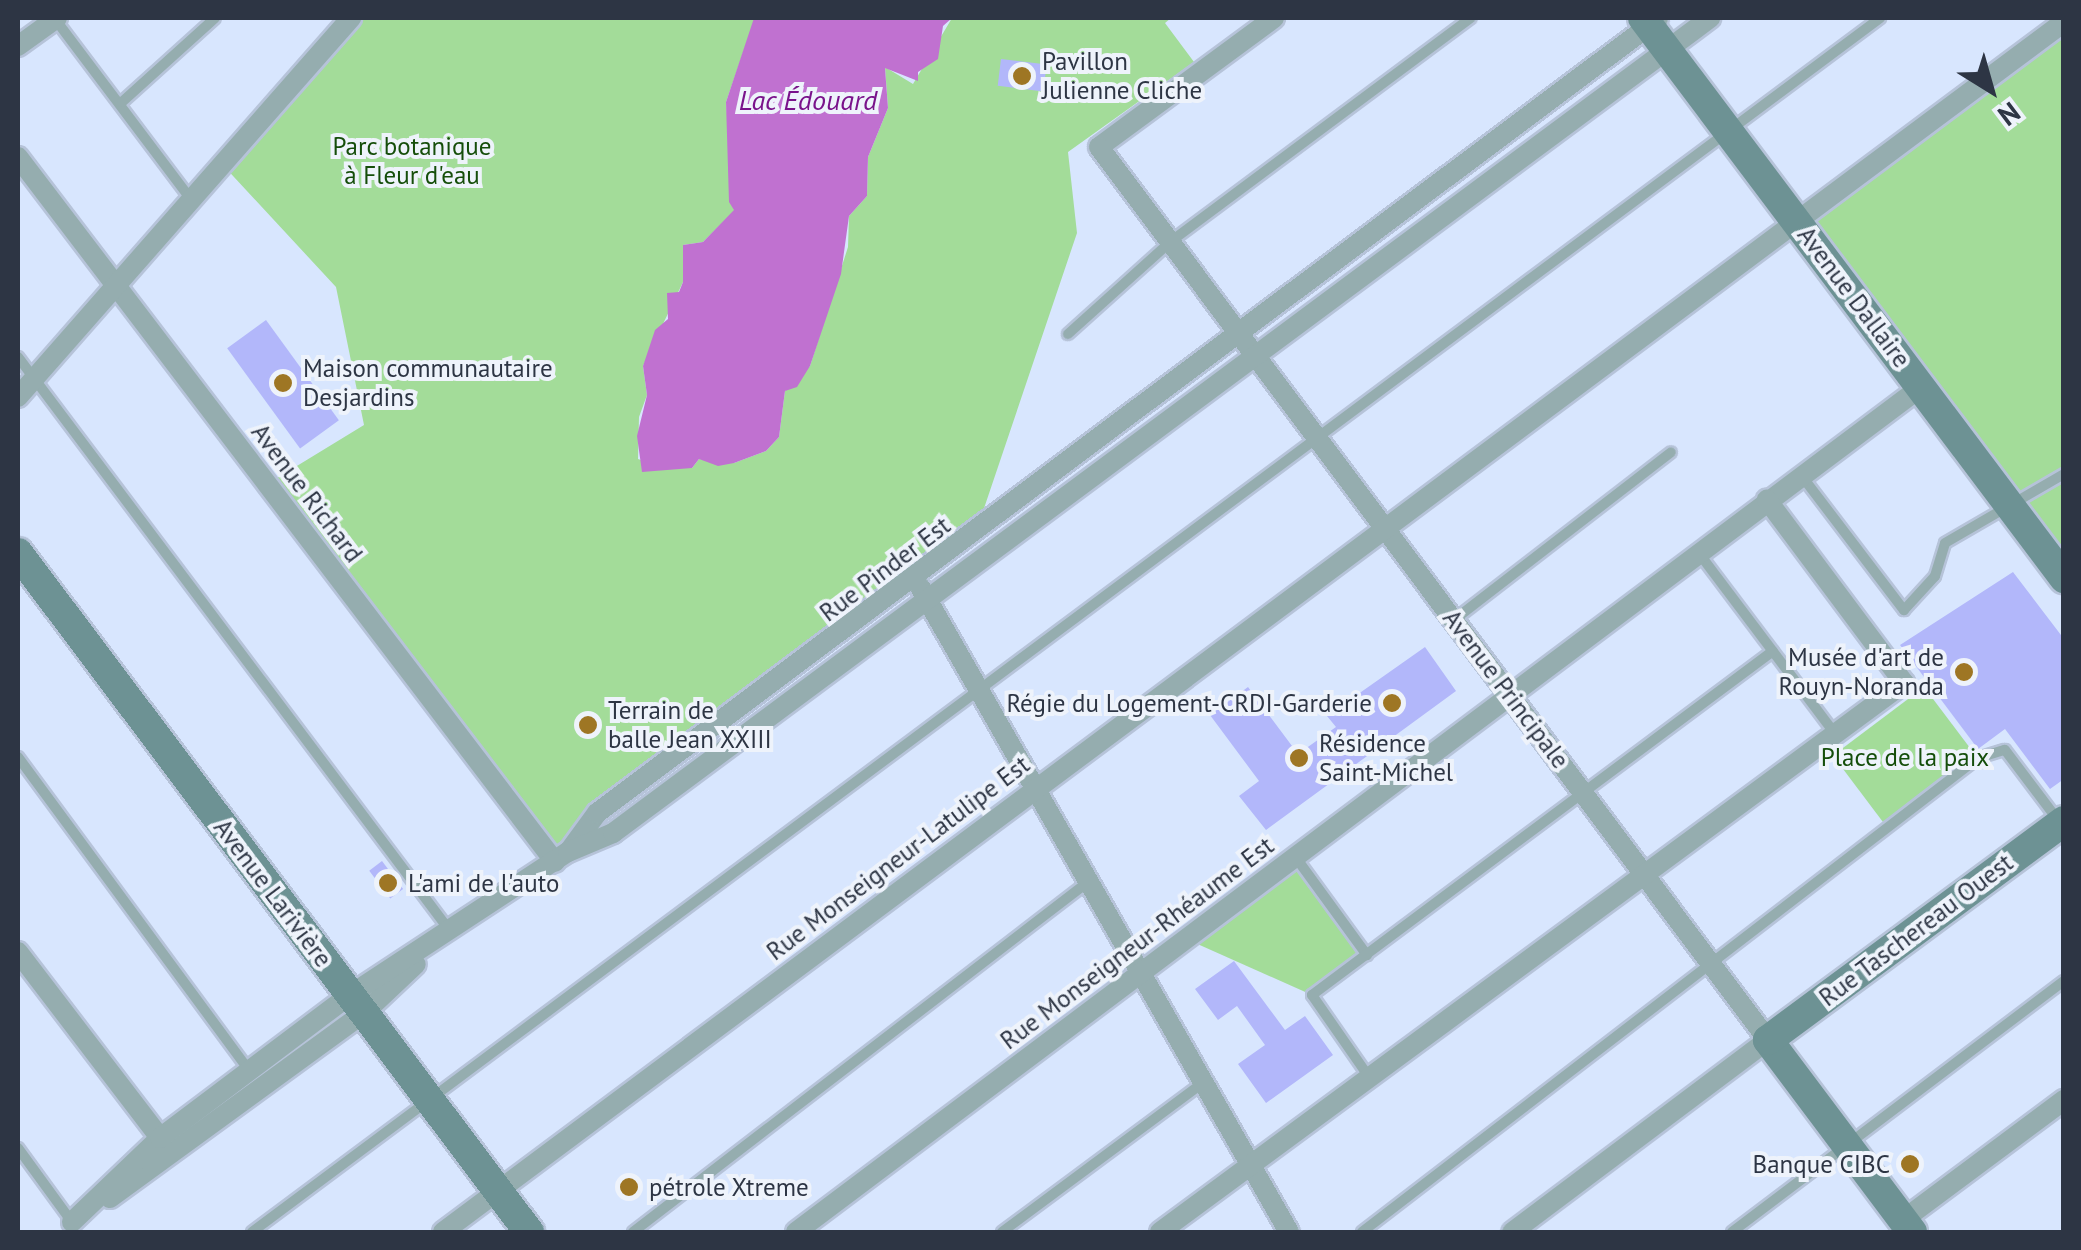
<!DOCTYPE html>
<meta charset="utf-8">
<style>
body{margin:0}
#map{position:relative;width:2081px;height:1250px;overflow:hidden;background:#d8e6fe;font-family:"PT Sans",sans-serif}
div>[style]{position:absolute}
.green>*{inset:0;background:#a3dc99;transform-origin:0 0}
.water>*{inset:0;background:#c071d0}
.building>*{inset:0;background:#b2b7fa;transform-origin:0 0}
.roads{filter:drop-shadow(2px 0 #b6c3d9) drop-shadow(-2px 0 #b6c3d9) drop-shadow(0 2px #b6c3d9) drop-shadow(0 -2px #b6c3d9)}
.lane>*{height:10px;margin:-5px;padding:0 5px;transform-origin:5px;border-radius:5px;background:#95adaf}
.street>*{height:20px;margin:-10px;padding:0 10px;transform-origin:10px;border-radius:10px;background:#95adaf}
.secondary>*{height:30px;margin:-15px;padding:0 15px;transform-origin:15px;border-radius:15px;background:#6d9294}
.dots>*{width:28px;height:28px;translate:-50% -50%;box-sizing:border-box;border:5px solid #eef3fb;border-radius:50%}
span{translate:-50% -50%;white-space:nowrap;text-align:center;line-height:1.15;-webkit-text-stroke:8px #eef3fb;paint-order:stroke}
.poi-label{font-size:25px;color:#2d3544}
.left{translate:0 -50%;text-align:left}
.right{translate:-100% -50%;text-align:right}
.park-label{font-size:25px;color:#154e0a}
.street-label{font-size:25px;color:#2d3544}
.water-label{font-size:28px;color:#79138b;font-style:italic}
.frame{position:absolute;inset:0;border:20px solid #2d3544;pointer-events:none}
.north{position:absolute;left:1941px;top:40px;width:100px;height:100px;-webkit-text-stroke:8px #eef3fb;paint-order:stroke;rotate:143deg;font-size:28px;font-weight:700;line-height:40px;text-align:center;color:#2d3544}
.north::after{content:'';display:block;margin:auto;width:35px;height:45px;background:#2d3544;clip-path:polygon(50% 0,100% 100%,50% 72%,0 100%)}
</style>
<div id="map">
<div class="green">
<div style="clip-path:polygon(351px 18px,755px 18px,726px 102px,735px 210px,703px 242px,683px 245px,683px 282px,643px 366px,647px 395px,639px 417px,638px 459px,661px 467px,692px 468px,699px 459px,734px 463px,766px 451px,779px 437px,785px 391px,810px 366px,848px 247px,849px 216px,867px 196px,868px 157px,888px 108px,885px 67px,913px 84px,952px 18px,1171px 18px,1165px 23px,1194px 62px,1068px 152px,1077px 233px,976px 532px,597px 813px,555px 862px,269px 483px,364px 425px,336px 287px,221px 163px)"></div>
<div style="clip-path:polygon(2063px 31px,2063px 565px,1807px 224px)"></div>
<div style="left:1924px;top:687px;width:89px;height:114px;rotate:53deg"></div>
<div style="clip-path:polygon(1294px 855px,1367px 955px,1312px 995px,1184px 938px)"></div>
</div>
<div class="water">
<div style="clip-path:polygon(754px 18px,952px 18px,943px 26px,938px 59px,918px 72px,918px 81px,885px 68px,888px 108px,868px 157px,867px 196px,849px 216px,841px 274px,810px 366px,797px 387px,785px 391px,779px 437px,766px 451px,734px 463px,718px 466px,699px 459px,692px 468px,642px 472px,637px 436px,647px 395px,643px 366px,655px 330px,668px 319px,667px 293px,679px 292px,683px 282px,683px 245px,703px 242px,734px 210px,729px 202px,726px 102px)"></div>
</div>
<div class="building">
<div style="left:1001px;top:59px;width:46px;height:27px;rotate:7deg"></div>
<div style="left:266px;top:320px;width:124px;height:48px;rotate:54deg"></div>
<div style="clip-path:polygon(2013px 572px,2064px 639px,2064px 779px,2050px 789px,2005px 729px,1978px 749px,1900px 645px)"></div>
<div style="clip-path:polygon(1425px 647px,1456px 691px,1266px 830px,1239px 796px,1259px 781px,1210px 715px,1248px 687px,1298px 754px,1336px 727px,1327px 716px)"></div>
<div style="left:382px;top:861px;width:35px;height:16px;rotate:53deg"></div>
<div style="clip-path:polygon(1234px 961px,1285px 1030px,1305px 1016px,1333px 1055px,1266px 1103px,1238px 1064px,1265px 1045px,1237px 1006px,1218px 1020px,1195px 989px)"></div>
</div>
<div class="roads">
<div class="lane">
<div style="left:55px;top:19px;width:228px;rotate:53deg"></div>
<div style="left:122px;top:102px;width:125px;rotate:-42.1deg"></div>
<div style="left:1068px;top:334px;width:137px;rotate:-42deg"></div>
<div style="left:1170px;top:242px;width:375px;rotate:-36.7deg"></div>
<div style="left:18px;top:357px;width:718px;rotate:53.03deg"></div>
<div style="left:1801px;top:475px;width:170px;rotate:52.7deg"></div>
<div style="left:1904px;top:610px;width:46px;rotate:-47.6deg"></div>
<div style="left:1935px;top:576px;width:34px;rotate:-73deg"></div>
<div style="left:1945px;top:543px;width:138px;rotate:-30.1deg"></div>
<div style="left:1698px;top:552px;width:228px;rotate:53deg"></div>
<div style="left:1454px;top:620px;width:274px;rotate:-37.7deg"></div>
<div style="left:18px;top:757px;width:389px;rotate:53.6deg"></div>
<div style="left:1294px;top:855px;width:124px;rotate:53.9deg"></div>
<div style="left:1369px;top:1077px;width:100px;rotate:-124.8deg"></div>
<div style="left:1312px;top:995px;width:575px;rotate:-36.73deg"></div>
<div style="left:18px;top:1148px;width:92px;rotate:53.9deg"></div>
<div style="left:252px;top:1232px;width:2031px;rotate:-36.71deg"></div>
<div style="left:633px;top:1232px;width:574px;rotate:-37.57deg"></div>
<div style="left:1002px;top:1232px;width:252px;rotate:-36.6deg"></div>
<div style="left:1362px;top:1232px;width:777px;rotate:-37.58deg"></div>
<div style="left:1978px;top:758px;width:28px;rotate:-17deg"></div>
<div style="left:2005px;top:750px;width:88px;rotate:52.9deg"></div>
<div style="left:1732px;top:1232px;width:416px;rotate:-37.1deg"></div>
</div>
<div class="street">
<div style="left:1274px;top:18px;width:217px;rotate:143.6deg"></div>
<div style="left:1099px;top:147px;width:1116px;rotate:53.16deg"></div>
<div style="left:1768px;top:1040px;width:320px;rotate:143.1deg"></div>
<div style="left:18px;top:46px;width:48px;rotate:-35.7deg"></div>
<div style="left:18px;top:157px;width:886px;rotate:52.7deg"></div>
<div style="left:18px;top:397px;width:505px;rotate:-48.7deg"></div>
<div style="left:920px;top:587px;width:743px;rotate:60.23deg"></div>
<div style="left:570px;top:850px;width:46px;rotate:-53.9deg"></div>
<div style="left:597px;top:813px;width:1325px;rotate:-36.81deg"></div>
<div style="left:18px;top:952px;width:234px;rotate:52.6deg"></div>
<div style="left:110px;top:1198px;width:314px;rotate:-36.1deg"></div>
<div style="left:364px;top:1013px;width:71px;rotate:-43.3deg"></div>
<div style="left:1903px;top:1220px;width:201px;rotate:-36.7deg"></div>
<div style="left:72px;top:1222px;width:122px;rotate:-43.7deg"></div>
<div style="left:160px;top:1138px;width:238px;rotate:-37deg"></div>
<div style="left:350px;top:995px;width:261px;rotate:-33.3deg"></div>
<div style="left:568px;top:852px;width:49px;rotate:-22.9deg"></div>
<div style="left:613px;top:833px;width:1367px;rotate:-36.61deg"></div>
<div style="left:443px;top:1232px;width:2023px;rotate:-36.74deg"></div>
<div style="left:796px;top:1232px;width:1407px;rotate:-36.91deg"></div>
<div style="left:1160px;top:1232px;width:925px;rotate:-36.42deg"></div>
<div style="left:1904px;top:683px;width:229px;rotate:-126.8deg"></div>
</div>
<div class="secondary">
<div style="left:1643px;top:18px;width:701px;rotate:53.06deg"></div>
<div style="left:18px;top:553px;width:850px;rotate:53.04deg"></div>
<div style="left:1912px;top:1232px;width:240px;rotate:-126.9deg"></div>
<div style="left:1768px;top:1040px;width:368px;rotate:-36.5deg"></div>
</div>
</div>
<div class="dots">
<div style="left:1022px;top:76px;background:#9e7624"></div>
<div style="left:283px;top:383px;background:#9e7624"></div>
<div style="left:1964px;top:672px;background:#9e7624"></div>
<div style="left:1392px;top:703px;background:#9e7624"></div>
<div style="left:588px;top:725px;background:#9e7624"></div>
<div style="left:1299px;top:758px;background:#9e7624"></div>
<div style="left:388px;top:883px;background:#9e7624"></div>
<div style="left:1910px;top:1164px;background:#9e7624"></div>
<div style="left:629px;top:1187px;background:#9e7624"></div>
</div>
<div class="poi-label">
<span class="left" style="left:1042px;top:76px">Pavillon<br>Julienne Cliche</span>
<span class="left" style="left:303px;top:383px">Maison communautaire<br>Desjardins</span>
<span class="right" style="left:1944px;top:672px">Musée d'art de<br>Rouyn-Noranda</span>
<span class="right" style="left:1372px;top:703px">Régie du Logement-CRDI-Garderie</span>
<span class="left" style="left:608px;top:725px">Terrain de<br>balle Jean XXIII</span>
<span class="left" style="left:1319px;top:758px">Résidence<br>Saint-Michel</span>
<span class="left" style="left:408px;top:883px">L'ami de l'auto</span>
<span class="right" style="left:1890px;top:1164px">Banque CIBC</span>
<span class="left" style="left:649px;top:1187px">pétrole Xtreme</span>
</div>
<div class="park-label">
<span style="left:412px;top:161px">Parc botanique<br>à Fleur d'eau</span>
<span style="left:1905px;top:757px">Place de la paix</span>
</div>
<div class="street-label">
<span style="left:1854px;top:297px;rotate:53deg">Avenue Dallaire</span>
<span style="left:307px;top:493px;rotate:53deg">Avenue Richard</span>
<span style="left:885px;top:569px;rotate:-37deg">Rue Pinder Est</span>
<span style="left:1506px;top:689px;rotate:53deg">Avenue Principale</span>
<span style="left:898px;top:858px;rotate:-37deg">Rue Monseigneur-Latulipe Est</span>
<span style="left:273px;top:893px;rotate:53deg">Avenue Larivière</span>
<span style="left:1916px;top:930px;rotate:-37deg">Rue Taschereau Ouest</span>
<span style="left:1137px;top:943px;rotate:-37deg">Rue Monseigneur-Rhéaume Est</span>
</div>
<div class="water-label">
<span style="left:808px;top:100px">Lac Édouard</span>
</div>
<div class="frame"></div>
<div class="north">N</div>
</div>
